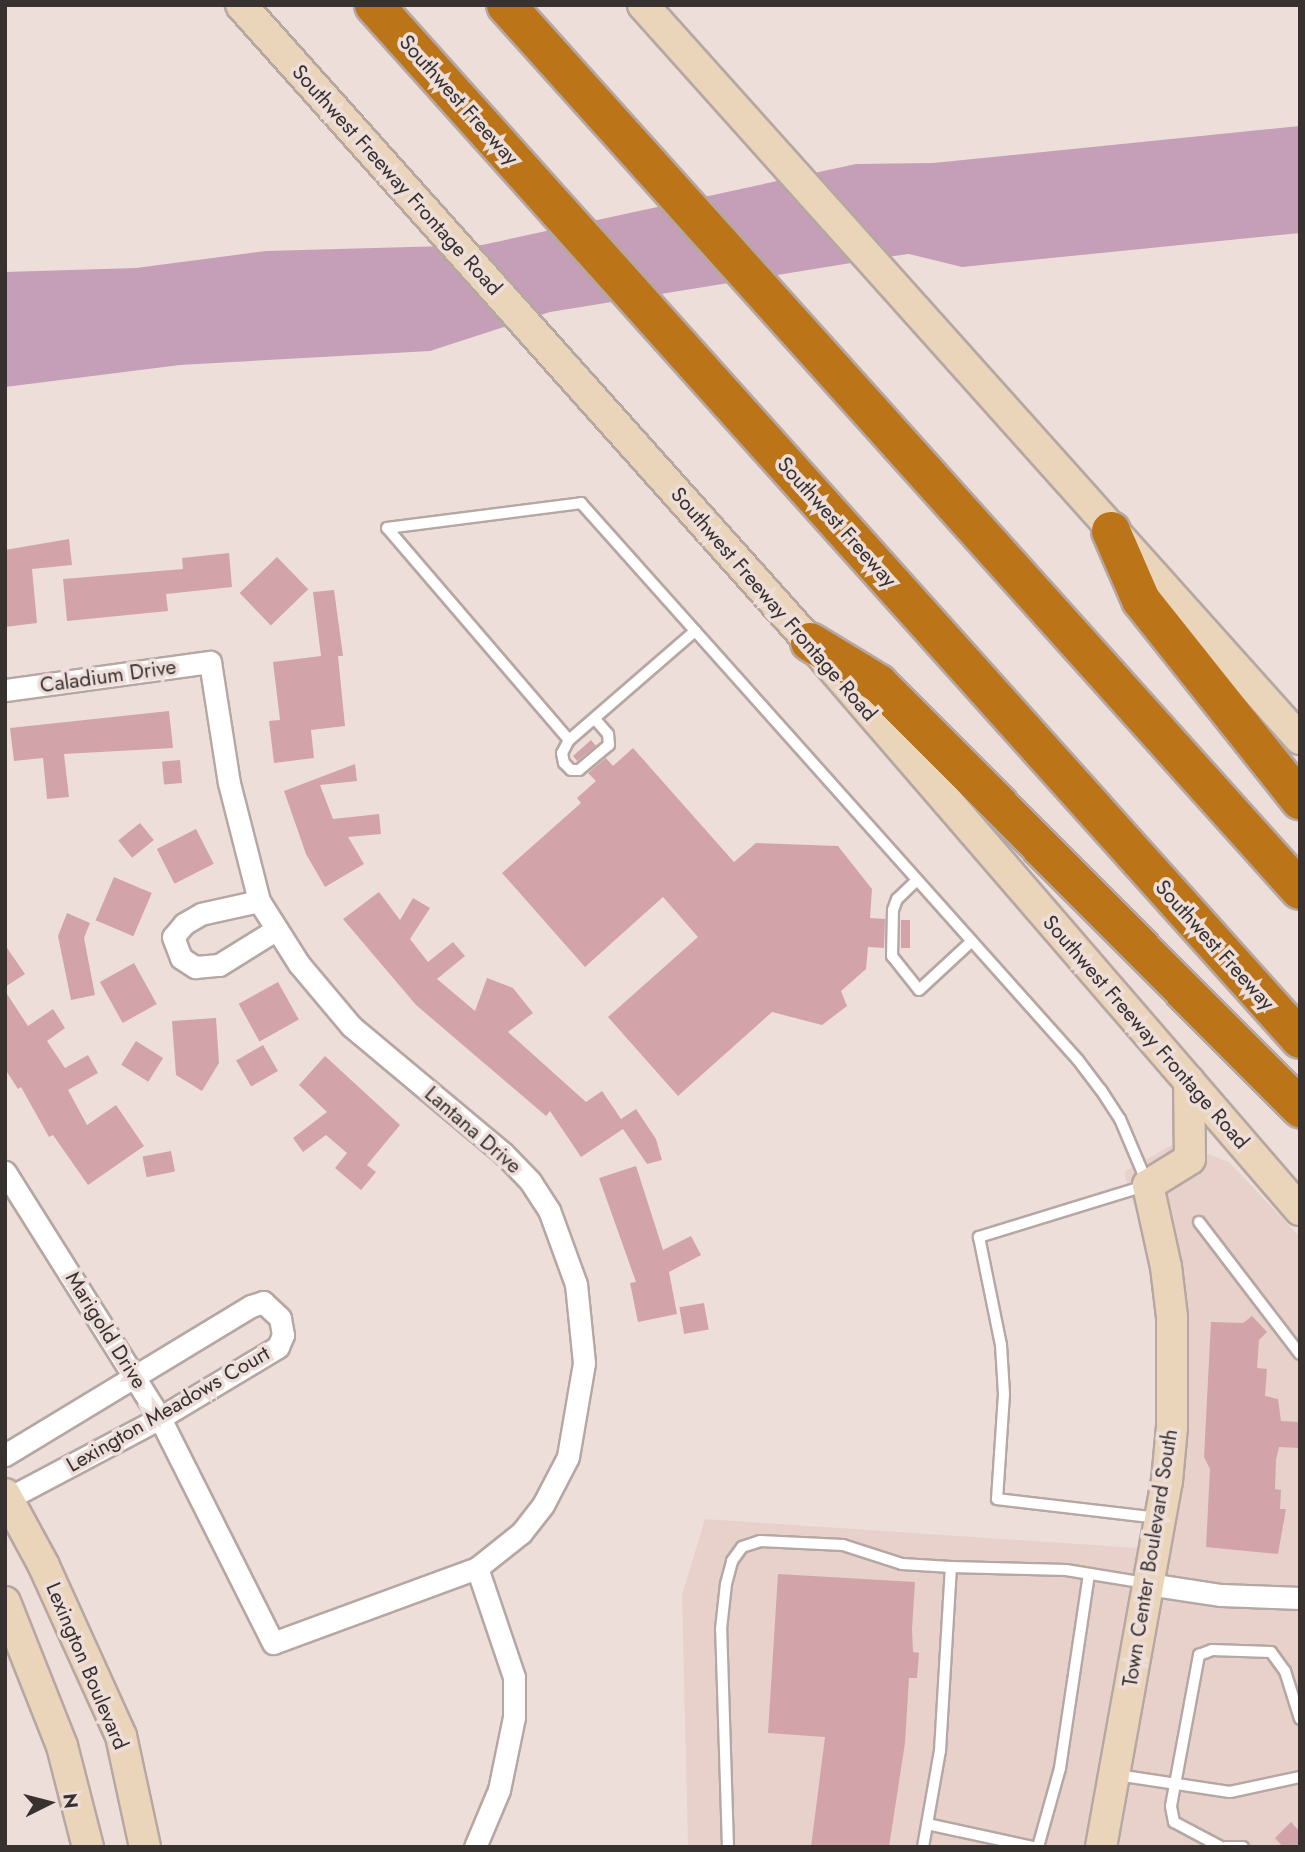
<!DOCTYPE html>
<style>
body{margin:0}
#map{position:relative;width:1305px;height:1852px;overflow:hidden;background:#eededa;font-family:Jost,sans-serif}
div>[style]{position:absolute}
.built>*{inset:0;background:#e8d1ca}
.water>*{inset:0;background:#c59fb7}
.building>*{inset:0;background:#d2a4aa;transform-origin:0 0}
.roads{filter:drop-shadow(2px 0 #b6a7a3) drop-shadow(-2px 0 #b6a7a3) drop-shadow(0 2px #b6a7a3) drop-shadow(0 -2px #b6a7a3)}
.lane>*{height:10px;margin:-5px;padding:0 5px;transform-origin:5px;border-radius:5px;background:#fff}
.street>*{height:21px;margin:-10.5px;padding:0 10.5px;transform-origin:10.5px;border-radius:10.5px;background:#fff}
.secondary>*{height:30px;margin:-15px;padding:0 15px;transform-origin:15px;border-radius:15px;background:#ebd5ba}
.highway>*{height:38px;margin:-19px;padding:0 19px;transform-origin:19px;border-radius:19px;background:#bc7419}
span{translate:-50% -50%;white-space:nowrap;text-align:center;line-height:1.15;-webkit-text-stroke:7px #eededa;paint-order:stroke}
.street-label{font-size:21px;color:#37312f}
.frame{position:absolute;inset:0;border:7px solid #37312f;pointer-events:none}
.north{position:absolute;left:14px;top:1768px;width:70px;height:70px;-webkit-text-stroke:5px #eededa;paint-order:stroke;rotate:84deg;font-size:19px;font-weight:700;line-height:28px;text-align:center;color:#37312f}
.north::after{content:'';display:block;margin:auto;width:24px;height:32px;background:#37312f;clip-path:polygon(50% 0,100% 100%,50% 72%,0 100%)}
</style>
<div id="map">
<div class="built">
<div style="clip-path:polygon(1177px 1142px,1229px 1162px,1300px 1237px,1300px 1847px,688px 1847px,682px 1595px,705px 1519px,1138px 1548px,1160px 1412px,1153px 1269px,1124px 1172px)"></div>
</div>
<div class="water">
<div style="clip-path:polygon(1300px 126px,1300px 233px,962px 267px,909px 254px,894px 256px,550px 312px,430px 351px,180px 365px,5px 387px,5px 272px,136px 268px,266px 251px,482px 245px,856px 164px,933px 163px)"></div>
</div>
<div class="building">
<div style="clip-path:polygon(69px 539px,72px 565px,32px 569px,37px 623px,5px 627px,5px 550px)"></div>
<div style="clip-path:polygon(229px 553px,232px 587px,166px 594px,168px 611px,67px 621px,63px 579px,183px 569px,182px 558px)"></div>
<div style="left:277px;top:557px;width:45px;height:52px;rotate:46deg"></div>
<div style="clip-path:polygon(334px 590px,343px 656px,338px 656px,345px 726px,311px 730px,314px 758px,274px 763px,269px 721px,280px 720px,273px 662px,321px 656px,313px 592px)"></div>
<div style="clip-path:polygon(169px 711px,173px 748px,64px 754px,69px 797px,47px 799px,43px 758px,14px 761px,10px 728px)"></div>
<div style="clip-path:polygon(591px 740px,596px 746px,577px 761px,573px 756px)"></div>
<div style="clip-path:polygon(633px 748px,734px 862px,756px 843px,838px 846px,872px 889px,870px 918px,885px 919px,884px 948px,868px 947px,866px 969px,841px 991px,847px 1006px,822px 1025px,772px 1012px,678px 1096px,608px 1017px,698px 937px,663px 897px,585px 967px,502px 873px,581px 803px,577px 798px,596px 781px,588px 773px,606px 758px,613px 766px)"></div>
<div style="left:180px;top:760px;width:23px;height:18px;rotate:85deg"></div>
<div style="clip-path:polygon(355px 764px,357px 781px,320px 785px,333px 819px,379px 814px,381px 834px,348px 837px,364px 864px,325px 887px,306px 854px,284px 791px)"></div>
<div style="left:140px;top:823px;width:22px;height:28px;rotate:51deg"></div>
<div style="left:196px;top:829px;width:39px;height:44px;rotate:63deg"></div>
<div style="left:114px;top:877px;width:41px;height:47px;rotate:23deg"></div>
<div style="clip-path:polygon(379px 892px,400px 920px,413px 898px,430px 908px,410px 939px,428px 962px,453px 942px,465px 956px,437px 979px,475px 1011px,487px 978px,513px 988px,533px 1013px,508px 1032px,586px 1102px,602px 1091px,621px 1119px,636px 1109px,656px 1139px,662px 1160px,647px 1164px,623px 1129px,581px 1157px,550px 1111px,546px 1116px,416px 1005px,343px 919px)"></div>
<div style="clip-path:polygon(67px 913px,90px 923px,84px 938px,95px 995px,71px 1000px,58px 936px)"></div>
<div style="left:901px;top:920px;width:9px;height:28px"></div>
<div style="clip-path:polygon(5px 945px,25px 974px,5px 987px)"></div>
<div style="left:134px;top:963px;width:47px;height:39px;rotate:61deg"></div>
<div style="left:278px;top:982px;width:43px;height:45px;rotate:61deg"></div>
<div style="clip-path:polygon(5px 991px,28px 1026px,53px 1009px,65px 1028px,47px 1041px,65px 1068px,88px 1055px,98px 1073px,68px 1090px,87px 1125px,116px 1105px,144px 1146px,88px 1185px,53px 1135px,49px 1137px,21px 1087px,18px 1089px,5px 1069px)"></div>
<div style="clip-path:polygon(216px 1018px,219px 1063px,202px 1091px,176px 1075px,172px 1021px)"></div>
<div style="left:136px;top:1041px;width:32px;height:28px;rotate:32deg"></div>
<div style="left:263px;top:1045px;width:30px;height:31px;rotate:60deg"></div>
<div style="clip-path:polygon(325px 1056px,400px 1125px,367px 1165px,376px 1172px,361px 1190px,335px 1168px,347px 1153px,326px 1135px,303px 1152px,293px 1138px,327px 1112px,299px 1085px)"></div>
<div style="left:171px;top:1151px;width:21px;height:29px;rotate:79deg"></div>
<div style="clip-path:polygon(636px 1166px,663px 1250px,691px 1236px,701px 1255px,669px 1272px,677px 1314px,638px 1322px,630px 1283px,636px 1282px,599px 1178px)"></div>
<div style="left:704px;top:1303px;width:27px;height:25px;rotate:80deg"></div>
<div style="clip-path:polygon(1252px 1316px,1267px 1332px,1259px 1340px,1257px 1368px,1267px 1369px,1265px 1396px,1278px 1399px,1281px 1421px,1300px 1422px,1300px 1448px,1279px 1447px,1276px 1460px,1275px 1489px,1281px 1490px,1280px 1509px,1286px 1509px,1278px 1554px,1206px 1547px,1210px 1469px,1204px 1457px,1211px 1322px,1243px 1323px)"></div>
<div style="clip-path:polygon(778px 1574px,915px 1582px,912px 1629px,913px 1652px,919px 1653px,917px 1678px,909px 1678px,905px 1743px,889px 1847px,811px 1847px,825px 1737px,768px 1733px)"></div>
<div style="clip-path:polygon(1291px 1822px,1300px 1832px,1300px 1847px,1283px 1847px,1275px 1838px)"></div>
</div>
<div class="roads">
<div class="lane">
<div style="left:695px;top:631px;width:167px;rotate:139.1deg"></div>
<div style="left:569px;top:740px;width:279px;rotate:-130.6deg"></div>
<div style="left:387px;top:528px;width:196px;rotate:-7.3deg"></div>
<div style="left:581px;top:503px;width:746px;rotate:48.26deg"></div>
<div style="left:1078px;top:1060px;width:38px;rotate:53deg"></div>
<div style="left:1101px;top:1090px;width:35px;rotate:57deg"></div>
<div style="left:1120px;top:1119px;width:72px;rotate:67deg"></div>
<div style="left:1148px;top:1185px;width:177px;rotate:162.9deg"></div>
<div style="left:979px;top:1237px;width:110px;rotate:78.5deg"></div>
<div style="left:1001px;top:1345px;width:49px;rotate:86.5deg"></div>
<div style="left:1004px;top:1394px;width:105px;rotate:93.8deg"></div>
<div style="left:997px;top:1499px;width:162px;rotate:6.7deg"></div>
<div style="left:569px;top:740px;width:15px;rotate:118deg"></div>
<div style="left:562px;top:753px;width:10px;rotate:79deg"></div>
<div style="left:564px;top:763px;width:10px;rotate:45deg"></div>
<div style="left:571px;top:770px;width:8px"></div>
<div style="left:579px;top:770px;width:39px;rotate:-40deg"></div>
<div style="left:609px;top:745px;width:11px;rotate:-95deg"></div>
<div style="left:608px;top:734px;width:20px;rotate:-131deg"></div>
<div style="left:917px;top:880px;width:28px;rotate:136deg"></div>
<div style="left:897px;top:899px;width:12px;rotate:110deg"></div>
<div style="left:893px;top:910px;width:46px;rotate:91.2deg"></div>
<div style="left:892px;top:956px;width:43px;rotate:51.5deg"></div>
<div style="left:919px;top:990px;width:72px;rotate:-42.8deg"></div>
<div style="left:1199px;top:1222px;width:166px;rotate:52.6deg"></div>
<div style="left:1117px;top:1775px;width:114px;rotate:8.6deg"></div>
<div style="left:1230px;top:1792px;width:72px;rotate:-12.1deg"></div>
<div style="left:927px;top:1824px;width:108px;rotate:12.2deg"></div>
<div style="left:728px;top:1847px;width:218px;rotate:-91.8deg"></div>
<div style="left:721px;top:1629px;width:45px;rotate:-83.7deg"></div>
<div style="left:726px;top:1584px;width:24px;rotate:-75deg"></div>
<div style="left:732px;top:1561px;width:17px;rotate:-54deg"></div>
<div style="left:742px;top:1547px;width:19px;rotate:-18deg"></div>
<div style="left:760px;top:1541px;width:83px;rotate:2.8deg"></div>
<div style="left:843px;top:1545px;width:62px;rotate:17.9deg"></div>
<div style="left:902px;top:1564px;width:49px;rotate:3.5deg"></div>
<div style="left:923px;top:1847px;width:97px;rotate:-80deg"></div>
<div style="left:940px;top:1751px;width:184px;rotate:-86.6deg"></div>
<div style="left:951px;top:1567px;width:115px;rotate:1.5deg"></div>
<div style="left:1066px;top:1570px;width:80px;rotate:9.3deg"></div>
<div style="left:1038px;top:1847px;width:82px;rotate:-74.4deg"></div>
<div style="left:1060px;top:1768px;width:196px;rotate:-81.5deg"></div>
<div style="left:1221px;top:1847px;width:53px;rotate:-152deg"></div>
<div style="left:1174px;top:1822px;width:16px;rotate:-101deg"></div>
<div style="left:1171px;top:1806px;width:154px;rotate:-79.5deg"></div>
<div style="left:1199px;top:1655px;width:14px;rotate:-21deg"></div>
<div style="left:1212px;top:1650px;width:59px;rotate:1.9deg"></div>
<div style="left:1271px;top:1652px;width:24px;rotate:54deg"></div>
<div style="left:1285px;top:1671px;width:50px;rotate:72.6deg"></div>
<div style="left:1226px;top:1847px;width:17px"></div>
</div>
<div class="street">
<div style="left:5px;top:690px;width:207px;rotate:-7.8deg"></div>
<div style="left:210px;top:662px;width:122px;rotate:81.1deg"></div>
<div style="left:229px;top:783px;width:122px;rotate:75.7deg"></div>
<div style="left:259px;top:901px;width:75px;rotate:57.6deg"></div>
<div style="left:299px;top:964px;width:81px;rotate:50deg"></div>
<div style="left:351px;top:1026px;width:198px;rotate:39.9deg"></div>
<div style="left:503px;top:1153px;width:39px;rotate:46deg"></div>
<div style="left:530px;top:1181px;width:35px;rotate:57deg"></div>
<div style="left:549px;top:1210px;width:79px;rotate:70deg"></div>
<div style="left:576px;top:1284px;width:79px;rotate:84.2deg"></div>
<div style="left:584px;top:1363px;width:95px;rotate:99.7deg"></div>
<div style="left:568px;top:1457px;width:54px;rotate:117.5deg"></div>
<div style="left:543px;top:1505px;width:36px;rotate:128deg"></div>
<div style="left:521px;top:1533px;width:56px;rotate:141.5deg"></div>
<div style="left:477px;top:1568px;width:217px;rotate:159.8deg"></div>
<div style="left:273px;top:1643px;width:252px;rotate:-116.7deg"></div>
<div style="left:160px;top:1418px;width:291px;rotate:-122.2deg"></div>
<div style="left:259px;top:901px;width:59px;rotate:167.4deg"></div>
<div style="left:201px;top:914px;width:20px;rotate:150deg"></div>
<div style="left:184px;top:924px;width:17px;rotate:130deg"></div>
<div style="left:173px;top:937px;width:22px;rotate:69deg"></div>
<div style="left:181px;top:958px;width:17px;rotate:33deg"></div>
<div style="left:195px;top:967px;width:24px;rotate:-5deg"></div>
<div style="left:219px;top:965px;width:68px;rotate:-31.8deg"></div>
<div style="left:5px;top:1455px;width:288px;rotate:-31.2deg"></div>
<div style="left:251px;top:1306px;width:13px;rotate:-18deg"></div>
<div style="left:263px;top:1302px;width:23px;rotate:43deg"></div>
<div style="left:280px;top:1318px;width:17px;rotate:80deg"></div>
<div style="left:283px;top:1335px;width:13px;rotate:113deg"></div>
<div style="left:278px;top:1347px;width:138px;rotate:149deg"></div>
<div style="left:160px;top:1418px;width:175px;rotate:152.1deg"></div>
<div style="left:1148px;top:1584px;width:74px;rotate:8.6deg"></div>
<div style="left:1221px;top:1595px;width:79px;rotate:2.2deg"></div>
<div style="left:475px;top:1847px;width:62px;rotate:-67.2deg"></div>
<div style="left:499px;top:1790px;width:75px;rotate:-78.4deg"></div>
<div style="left:514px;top:1717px;width:40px;rotate:-90deg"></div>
<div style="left:514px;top:1677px;width:115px;rotate:-108.7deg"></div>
</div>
<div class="secondary">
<div style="left:241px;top:5px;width:854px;rotate:48.23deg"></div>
<div style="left:810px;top:642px;width:750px;rotate:49.22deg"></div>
<div style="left:643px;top:5px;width:985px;rotate:48.17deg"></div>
<div style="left:5px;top:1494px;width:80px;rotate:61.5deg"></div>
<div style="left:43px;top:1564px;width:189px;rotate:65.6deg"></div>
<div style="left:121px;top:1736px;width:114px;rotate:77.8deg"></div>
<div style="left:5px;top:1602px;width:155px;rotate:68.4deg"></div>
<div style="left:62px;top:1746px;width:104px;rotate:75.6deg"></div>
<div style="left:1101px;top:1847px;width:372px;rotate:-79.8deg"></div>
<div style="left:1167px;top:1481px;width:54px;rotate:-84.7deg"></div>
<div style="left:1172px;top:1427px;width:110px;rotate:-90deg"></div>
<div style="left:1172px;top:1317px;width:50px;rotate:-96.8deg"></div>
<div style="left:1166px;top:1267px;width:84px;rotate:-102.4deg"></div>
<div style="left:1148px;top:1185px;width:49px;rotate:-31.8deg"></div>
<div style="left:1190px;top:1159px;width:78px;rotate:-90.7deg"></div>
</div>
<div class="highway">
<div style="left:374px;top:5px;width:1388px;rotate:48.15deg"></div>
<div style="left:506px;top:5px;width:1189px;rotate:48.1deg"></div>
<div style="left:1111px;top:531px;width:75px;rotate:66.5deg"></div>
<div style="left:1141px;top:600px;width:256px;rotate:51.5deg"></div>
<div style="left:810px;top:642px;width:81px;rotate:31.3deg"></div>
<div style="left:879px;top:684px;width:598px;rotate:45.2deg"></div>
</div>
</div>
<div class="street-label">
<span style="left:459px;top:100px;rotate:48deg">Southwest Freeway</span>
<span style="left:397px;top:180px;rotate:48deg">Southwest Freeway Frontage Road</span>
<span style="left:837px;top:522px;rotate:48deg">Southwest Freeway</span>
<span style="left:774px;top:604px;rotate:49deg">Southwest Freeway Frontage Road</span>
<span style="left:108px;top:676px;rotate:-8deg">Caladium Drive</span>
<span style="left:1215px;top:945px;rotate:48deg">Southwest Freeway</span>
<span style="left:1146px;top:1032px;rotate:49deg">Southwest Freeway Frontage Road</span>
<span style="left:473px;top:1130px;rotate:41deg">Lantana Drive</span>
<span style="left:106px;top:1330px;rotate:58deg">Marigold Drive</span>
<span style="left:168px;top:1409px;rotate:-30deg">Lexington Meadows Court</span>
<span style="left:1150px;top:1558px;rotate:-81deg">Town Center Boulevard South</span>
<span style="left:87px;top:1666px;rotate:67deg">Lexington Boulevard</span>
</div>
<div class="frame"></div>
<div class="north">N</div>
</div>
